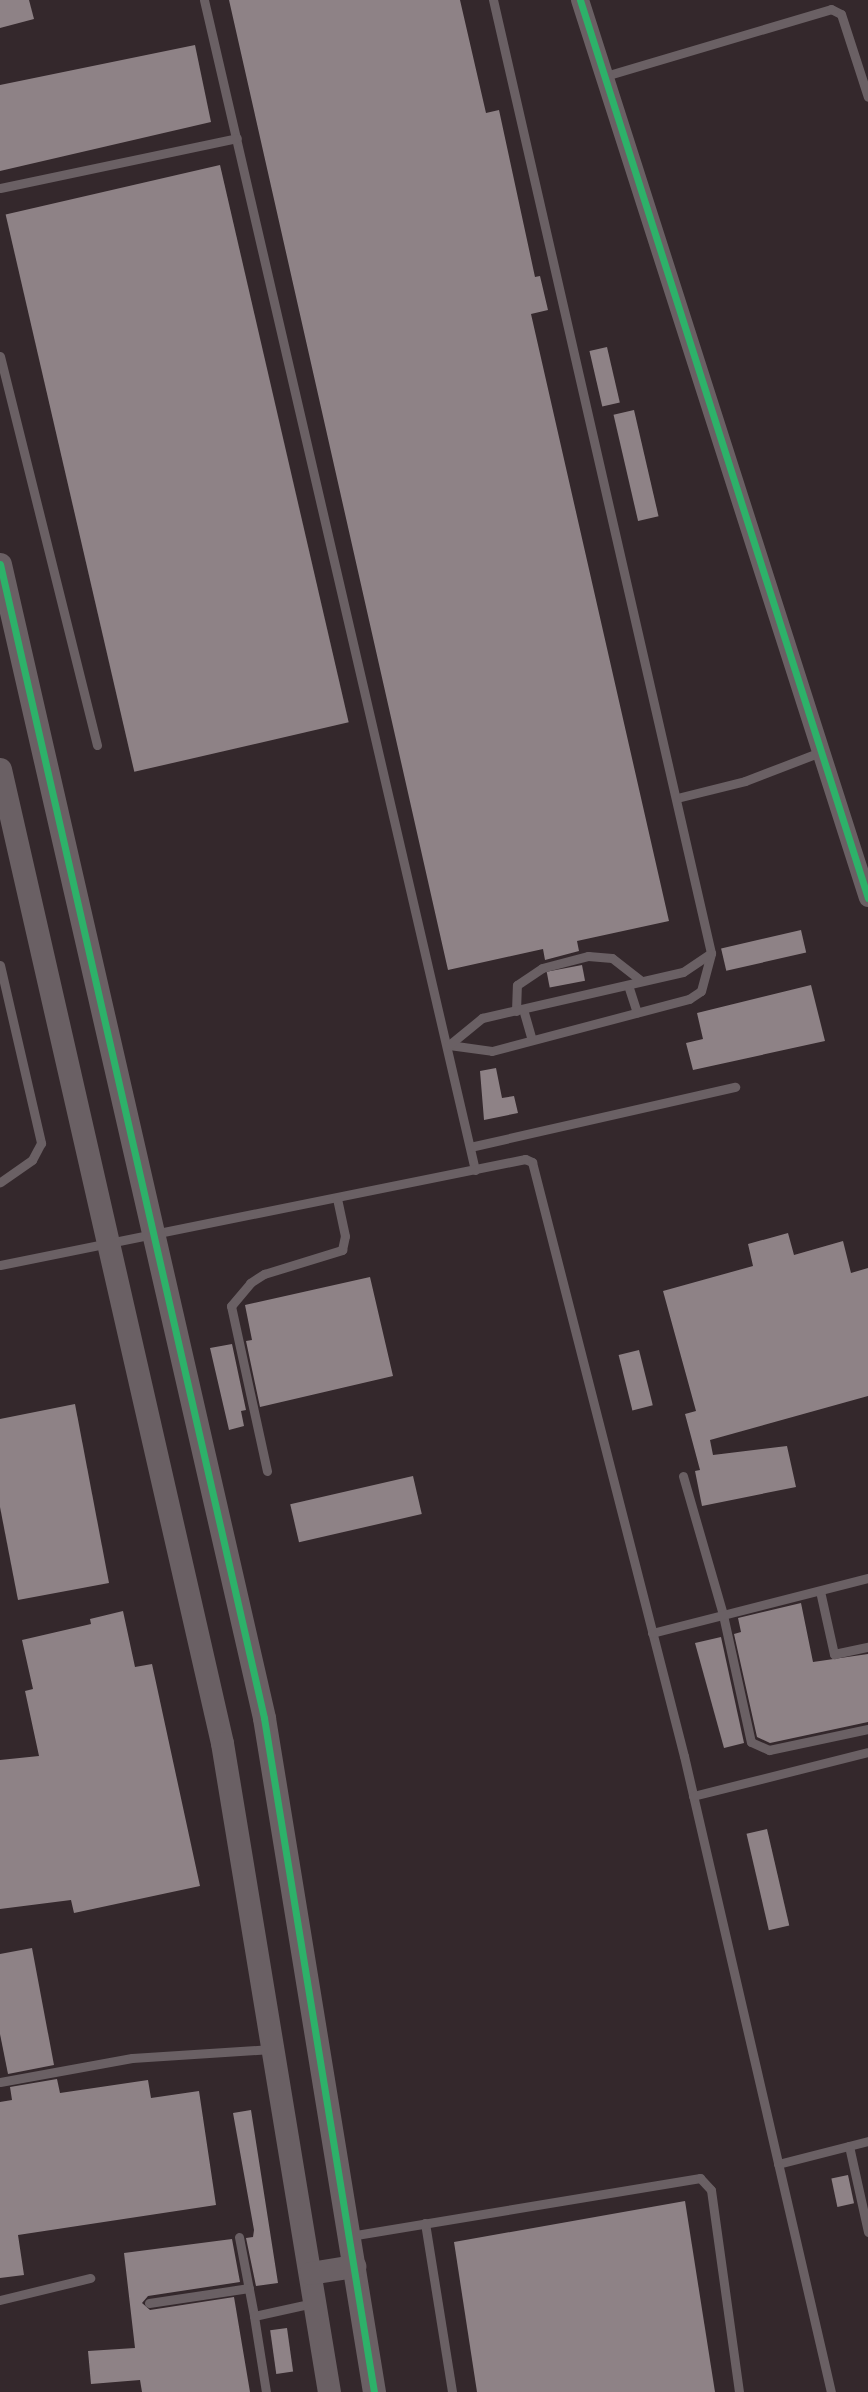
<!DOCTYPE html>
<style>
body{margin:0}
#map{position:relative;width:868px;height:2392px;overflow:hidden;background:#34282c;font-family:Mulish,sans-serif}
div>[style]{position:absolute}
.building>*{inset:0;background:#8e8286;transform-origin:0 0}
.service>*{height:9px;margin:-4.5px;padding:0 4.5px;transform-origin:4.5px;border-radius:4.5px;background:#6a6064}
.minor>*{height:18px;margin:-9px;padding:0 9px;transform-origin:9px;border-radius:9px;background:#6a6064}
.tertiary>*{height:23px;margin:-11.5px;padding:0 11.5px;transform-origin:11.5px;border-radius:11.5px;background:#6a6064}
.cycleway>*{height:7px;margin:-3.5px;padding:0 3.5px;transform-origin:3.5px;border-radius:3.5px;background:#2db169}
span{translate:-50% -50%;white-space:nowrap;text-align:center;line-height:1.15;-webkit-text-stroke:7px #1a0f13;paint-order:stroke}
</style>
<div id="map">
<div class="building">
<div style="clip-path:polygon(0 0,29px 0,34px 19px,0 28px)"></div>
<div style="clip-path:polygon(229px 0,460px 0,486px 113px,499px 110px,535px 277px,540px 276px,548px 310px,531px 314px,669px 921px,577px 941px,579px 951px,545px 960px,543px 949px,448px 970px)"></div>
<div style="clip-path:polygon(195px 45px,211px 122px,0 171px,0 85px)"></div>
<div style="left:220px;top:165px;width:572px;height:220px;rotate:77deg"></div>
<div style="left:607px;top:347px;width:57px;height:18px;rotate:77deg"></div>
<div style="left:634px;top:410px;width:109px;height:21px;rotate:77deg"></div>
<div style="left:801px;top:930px;width:23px;height:82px;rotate:77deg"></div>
<div style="left:582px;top:965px;width:16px;height:36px;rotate:79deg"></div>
<div style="clip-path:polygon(811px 985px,825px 1041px,693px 1070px,686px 1043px,703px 1039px,697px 1013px)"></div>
<div style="clip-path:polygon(496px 1068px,502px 1098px,514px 1096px,518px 1113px,484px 1120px,480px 1071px)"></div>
<div style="clip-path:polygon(788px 1233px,794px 1255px,843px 1241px,851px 1273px,868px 1268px,868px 1396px,710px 1440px,713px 1455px,787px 1446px,796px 1487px,702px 1506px,695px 1471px,700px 1470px,685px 1414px,696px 1411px,663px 1291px,753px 1266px,748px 1244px)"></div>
<div style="clip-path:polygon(370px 1277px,393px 1376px,260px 1407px,246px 1341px,252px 1340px,245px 1305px)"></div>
<div style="clip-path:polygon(232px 1344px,246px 1410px,241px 1411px,244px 1426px,229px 1430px,210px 1348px)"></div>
<div style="left:639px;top:1350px;width:57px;height:21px;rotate:76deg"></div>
<div style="clip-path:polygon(75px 1404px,109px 1583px,18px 1600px,0 1507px,0 1419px)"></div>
<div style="left:413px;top:1476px;width:39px;height:126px;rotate:77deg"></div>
<div style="clip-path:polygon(801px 1603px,813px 1662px,868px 1654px,868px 1722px,770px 1743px,757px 1737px,734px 1634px,741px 1632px,738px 1618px)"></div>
<div style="clip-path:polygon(123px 1611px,135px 1667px,152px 1664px,200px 1886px,74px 1913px,71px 1900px,0 1909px,0 1760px,39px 1756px,25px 1691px,33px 1689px,22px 1640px,91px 1624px,90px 1619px)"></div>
<div style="clip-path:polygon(721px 1637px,744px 1743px,724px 1748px,695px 1643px)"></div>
<div style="left:767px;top:1829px;width:99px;height:21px;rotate:77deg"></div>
<div style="clip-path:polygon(32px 1948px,54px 2065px,8px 2074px,0 2034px,0 1954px)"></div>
<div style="clip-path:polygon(57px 2079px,60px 2093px,148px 2080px,151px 2098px,199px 2091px,216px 2205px,18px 2235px,24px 2275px,0 2278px,0 2102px,12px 2100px,10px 2087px)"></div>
<div style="clip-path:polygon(251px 2110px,278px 2283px,256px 2286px,246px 2238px,253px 2237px,254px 2230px,233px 2113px)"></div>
<div style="left:848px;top:2175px;width:29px;height:17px;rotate:78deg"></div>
<div style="clip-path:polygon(685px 2201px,715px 2392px,477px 2392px,454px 2242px)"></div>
<div style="clip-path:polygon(232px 2239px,240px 2282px,148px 2296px,142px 2303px,150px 2310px,234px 2297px,250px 2392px,142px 2392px,140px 2380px,91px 2384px,88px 2351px,135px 2348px,124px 2253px)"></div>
<div style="left:287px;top:2328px;width:44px;height:17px;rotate:82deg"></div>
</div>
<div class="service">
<div style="left:204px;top:0;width:1201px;rotate:76.96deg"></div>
<div style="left:602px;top:77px;width:239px;rotate:-16.5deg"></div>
<div style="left:831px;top:9px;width:11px;rotate:27deg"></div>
<div style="left:841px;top:14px;width:87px;rotate:72deg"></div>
<div style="left:0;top:188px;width:242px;rotate:-11.9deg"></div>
<div style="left:0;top:356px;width:401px;rotate:76deg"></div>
<div style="left:677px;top:798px;width:70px;rotate:-14deg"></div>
<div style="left:745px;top:781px;width:78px;rotate:-21deg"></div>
<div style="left:0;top:965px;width:183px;rotate:77deg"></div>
<div style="left:41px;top:1143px;width:19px;rotate:118deg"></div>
<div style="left:32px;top:1160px;width:39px;rotate:145deg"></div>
<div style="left:628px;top:985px;width:29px;rotate:72deg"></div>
<div style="left:523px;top:1009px;width:32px;rotate:74deg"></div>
<div style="left:516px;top:1011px;width:26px;rotate:-88deg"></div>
<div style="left:517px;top:985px;width:30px;rotate:-34deg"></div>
<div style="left:542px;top:968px;width:48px;rotate:-14.6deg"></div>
<div style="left:588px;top:956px;width:24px;rotate:5deg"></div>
<div style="left:612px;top:958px;width:37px;rotate:38deg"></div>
<div style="left:449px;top:1045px;width:43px;rotate:7.9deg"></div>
<div style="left:492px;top:1051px;width:204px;rotate:-14.8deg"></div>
<div style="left:689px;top:999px;width:14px;rotate:-34deg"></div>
<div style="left:701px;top:991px;width:39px;rotate:-75deg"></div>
<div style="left:711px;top:953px;width:978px;rotate:-102.88deg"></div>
<div style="left:449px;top:1045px;width:43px;rotate:-39.3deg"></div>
<div style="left:482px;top:1018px;width:206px;rotate:-12.9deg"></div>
<div style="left:683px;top:972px;width:34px;rotate:-34deg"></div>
<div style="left:470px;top:1147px;width:272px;rotate:-12.8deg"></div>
<div style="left:0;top:1265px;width:536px;rotate:-11.41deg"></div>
<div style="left:525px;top:1159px;width:8px;rotate:23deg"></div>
<div style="left:532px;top:1162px;width:613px;rotate:75.65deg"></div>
<div style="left:684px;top:1756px;width:653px;rotate:76.99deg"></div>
<div style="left:267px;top:1471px;width:169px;rotate:-102.3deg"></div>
<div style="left:231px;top:1306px;width:30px;rotate:-50deg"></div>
<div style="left:250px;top:1283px;width:17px;rotate:-33deg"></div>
<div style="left:264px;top:1274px;width:82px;rotate:-17.1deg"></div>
<div style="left:342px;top:1250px;width:14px;rotate:-78deg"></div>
<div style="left:345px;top:1236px;width:39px;rotate:-102deg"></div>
<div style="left:683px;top:1476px;width:145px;rotate:73.9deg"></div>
<div style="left:723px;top:1615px;width:130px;rotate:77.6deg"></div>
<div style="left:751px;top:1742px;width:20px;rotate:24deg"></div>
<div style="left:769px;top:1750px;width:101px;rotate:-12deg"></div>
<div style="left:820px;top:1591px;width:65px;rotate:77.5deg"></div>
<div style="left:834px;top:1654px;width:35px;rotate:-12deg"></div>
<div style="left:652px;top:1633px;width:223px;rotate:-14.3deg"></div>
<div style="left:693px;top:1796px;width:180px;rotate:-14.1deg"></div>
<div style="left:0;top:2082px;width:134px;rotate:-10.3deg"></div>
<div style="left:132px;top:2058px;width:139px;rotate:-3.7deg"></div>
<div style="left:849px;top:2146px;width:88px;rotate:77.5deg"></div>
<div style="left:778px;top:2164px;width:93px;rotate:-14.3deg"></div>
<div style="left:425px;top:2223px;width:171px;rotate:80.9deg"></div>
<div style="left:350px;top:2236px;width:355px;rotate:-9.4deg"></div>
<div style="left:700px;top:2178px;width:16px;rotate:47deg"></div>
<div style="left:711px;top:2190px;width:204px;rotate:82.1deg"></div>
<div style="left:239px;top:2237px;width:80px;rotate:79.2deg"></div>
<div style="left:0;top:2300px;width:93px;rotate:-13.7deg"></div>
<div style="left:149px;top:2303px;width:101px;rotate:-8.5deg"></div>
<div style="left:266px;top:2392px;width:77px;rotate:-99deg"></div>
<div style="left:254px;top:2316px;width:60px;rotate:-12.4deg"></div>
</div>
<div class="minor">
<div style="left:580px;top:0;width:943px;rotate:72.22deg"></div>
</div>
<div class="tertiary">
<div style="left:0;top:564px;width:1184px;rotate:77.11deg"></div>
<div style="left:264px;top:1718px;width:683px;rotate:80.73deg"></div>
<div style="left:0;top:769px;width:999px;rotate:77.16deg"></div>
<div style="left:222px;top:1743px;width:658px;rotate:80.64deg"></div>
<div style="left:310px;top:2273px;width:45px;rotate:-9deg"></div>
</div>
<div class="cycleway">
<div style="left:580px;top:0;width:943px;rotate:72.22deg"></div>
<div style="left:0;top:564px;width:1184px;rotate:77.11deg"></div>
<div style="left:264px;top:1718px;width:683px;rotate:80.73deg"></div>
</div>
</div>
